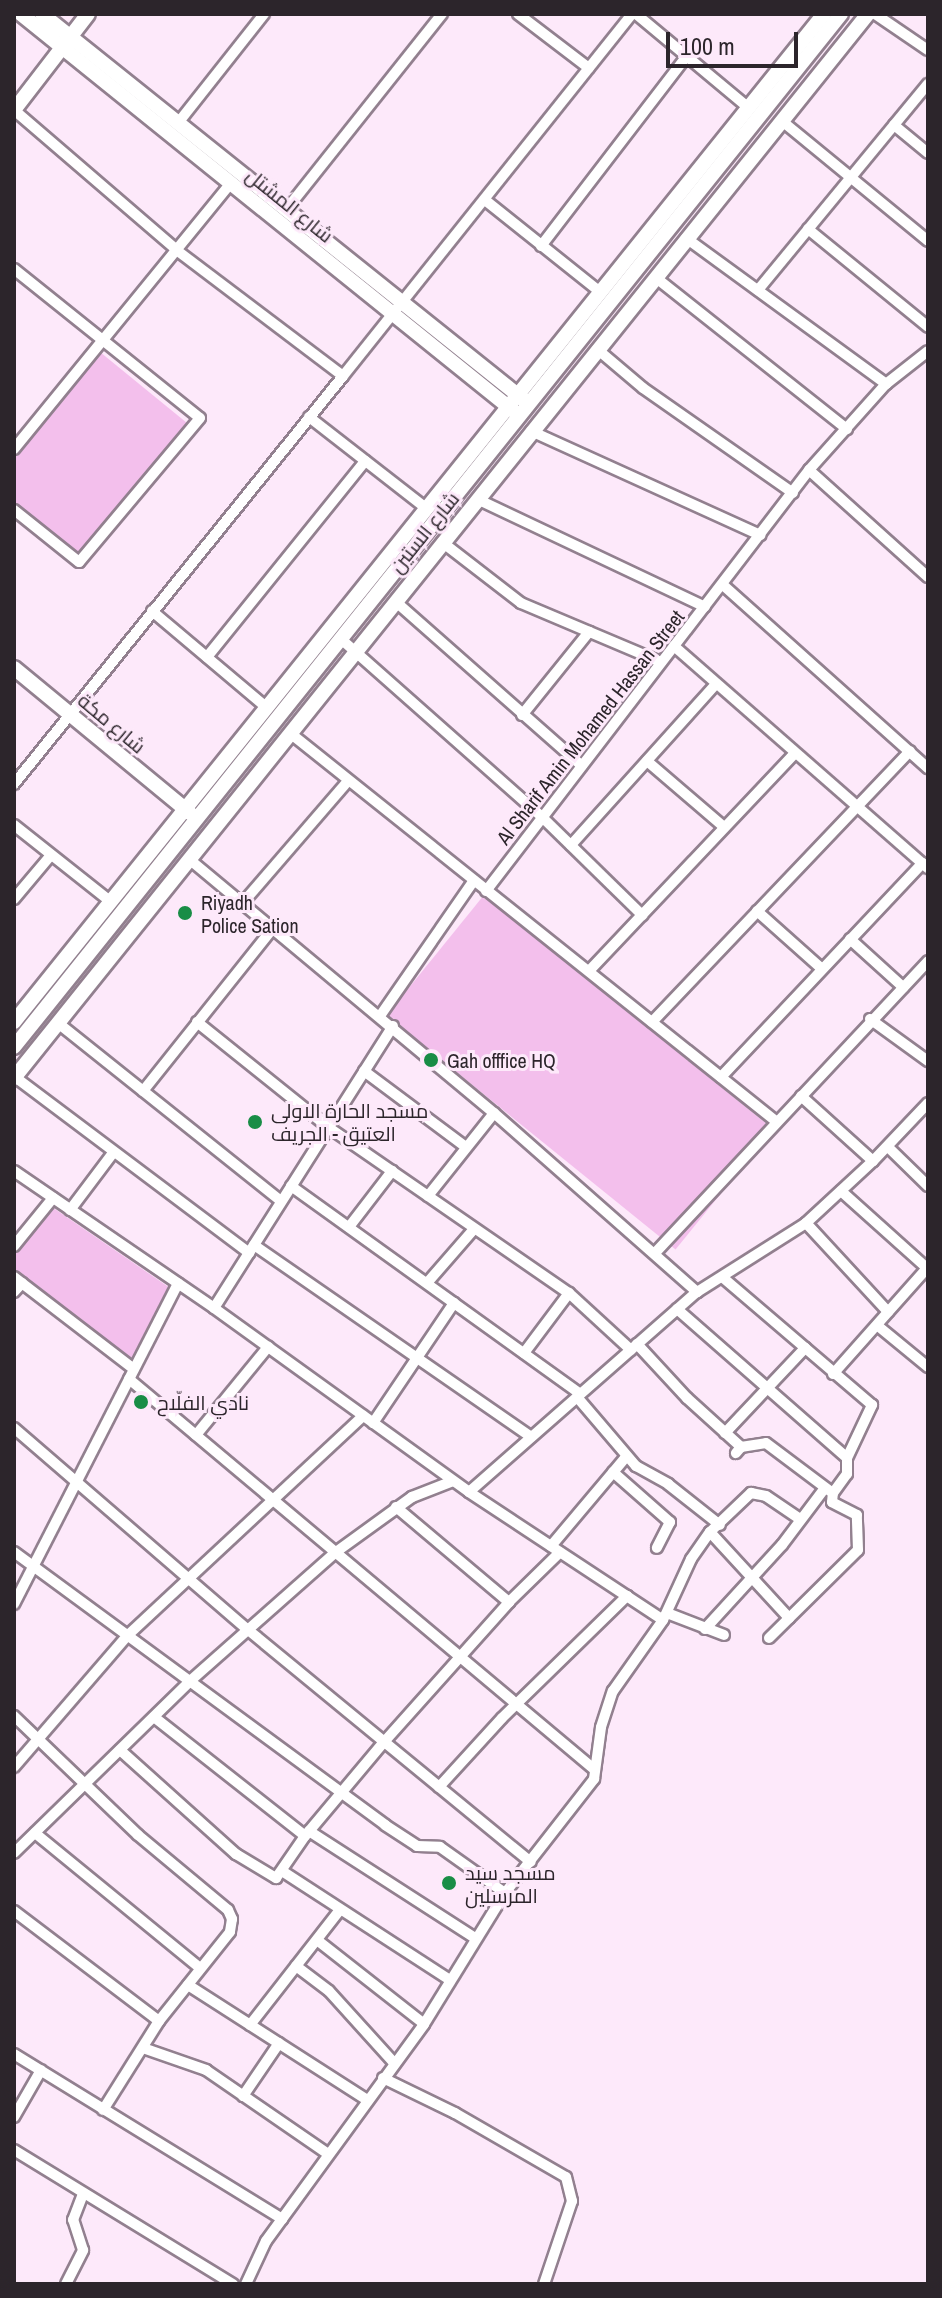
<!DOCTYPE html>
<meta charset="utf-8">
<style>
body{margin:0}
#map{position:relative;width:942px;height:2298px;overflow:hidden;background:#fde9fa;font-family:"Archivo Narrow",Cairo,sans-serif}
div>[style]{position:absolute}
.green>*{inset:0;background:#f3bfec;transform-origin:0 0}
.roads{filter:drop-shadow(2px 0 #92808f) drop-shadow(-2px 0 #92808f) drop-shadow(0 2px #92808f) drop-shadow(0 -2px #92808f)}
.street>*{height:10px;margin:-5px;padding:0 5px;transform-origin:5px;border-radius:5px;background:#fff}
.secondary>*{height:14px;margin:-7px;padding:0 7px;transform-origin:7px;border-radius:7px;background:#fff}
.dots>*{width:22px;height:22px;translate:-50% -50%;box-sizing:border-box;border:4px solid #fde9fa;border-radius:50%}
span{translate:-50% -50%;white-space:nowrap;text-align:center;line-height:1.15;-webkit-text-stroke:6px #fde9fa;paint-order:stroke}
.street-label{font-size:20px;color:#2c252b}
.poi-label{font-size:20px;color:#2c252b}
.left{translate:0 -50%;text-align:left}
.frame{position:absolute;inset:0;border:16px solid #2c252b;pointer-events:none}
.scale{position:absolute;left:666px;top:32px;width:132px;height:36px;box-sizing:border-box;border:4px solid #2c252b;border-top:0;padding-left:10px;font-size:24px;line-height:28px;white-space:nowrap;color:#2c252b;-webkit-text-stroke:6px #fde9fa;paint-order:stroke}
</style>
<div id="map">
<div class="green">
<div style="clip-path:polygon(100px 352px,187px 423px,82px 557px,14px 505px,14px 457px)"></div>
<div style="left:484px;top:895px;width:372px;height:155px;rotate:39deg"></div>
<div style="clip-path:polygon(52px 1207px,170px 1288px,130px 1364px,14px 1268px,14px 1254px)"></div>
</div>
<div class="roads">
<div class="street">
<div style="left:518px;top:14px;width:89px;rotate:37.3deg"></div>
<div style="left:636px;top:14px;width:147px;rotate:39.8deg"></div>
<div style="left:875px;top:14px;width:64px;rotate:34.2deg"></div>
<div style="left:782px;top:121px;width:189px;rotate:39.4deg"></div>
<div style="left:178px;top:123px;width:139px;rotate:-51.7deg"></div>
<div style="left:894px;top:125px;width:44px;rotate:39.5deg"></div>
<div style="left:485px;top:200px;width:146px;rotate:38.6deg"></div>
<div style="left:286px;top:210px;width:251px;rotate:-51.5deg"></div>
<div style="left:808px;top:229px;width:155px;rotate:39.2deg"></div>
<div style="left:686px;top:238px;width:248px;rotate:36.1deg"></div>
<div style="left:541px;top:246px;width:238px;rotate:-52.5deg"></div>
<div style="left:14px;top:269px;width:238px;rotate:38.7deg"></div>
<div style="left:200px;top:418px;width:188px;rotate:130deg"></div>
<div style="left:79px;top:562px;width:83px;rotate:-141.3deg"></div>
<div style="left:655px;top:277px;width:245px;rotate:38.4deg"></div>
<div style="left:758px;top:290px;width:267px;rotate:-50.5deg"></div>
<div style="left:597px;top:349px;width:60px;rotate:40.3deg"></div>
<div style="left:643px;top:388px;width:183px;rotate:35deg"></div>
<div style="left:343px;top:376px;width:463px;rotate:-51.4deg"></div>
<div style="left:309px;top:417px;width:150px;rotate:37.9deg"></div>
<div style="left:531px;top:431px;width:252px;rotate:24.4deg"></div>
<div style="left:14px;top:449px;width:343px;rotate:-50.8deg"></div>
<div style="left:809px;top:470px;width:160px;rotate:42deg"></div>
<div style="left:477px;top:499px;width:252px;rotate:25.3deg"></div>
<div style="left:442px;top:542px;width:100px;rotate:37.7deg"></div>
<div style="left:521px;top:603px;width:152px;rotate:22.9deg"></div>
<div style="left:723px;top:585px;width:275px;rotate:41.8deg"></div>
<div style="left:395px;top:601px;width:249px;rotate:41.4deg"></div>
<div style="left:152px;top:611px;width:150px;rotate:40.1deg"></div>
<div style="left:341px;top:639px;width:270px;rotate:41.5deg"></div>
<div style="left:543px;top:818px;width:139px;rotate:44.4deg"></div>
<div style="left:674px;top:646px;width:337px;rotate:41.2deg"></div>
<div style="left:207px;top:657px;width:252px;rotate:-51.1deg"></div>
<div style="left:522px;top:715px;width:107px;rotate:-51.1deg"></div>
<div style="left:290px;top:733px;width:623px;rotate:38.62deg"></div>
<div style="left:647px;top:761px;width:101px;rotate:40.6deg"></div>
<div style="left:14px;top:784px;width:524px;rotate:-51.12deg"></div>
<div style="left:343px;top:376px;width:207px;rotate:-142.9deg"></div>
<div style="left:178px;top:251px;width:216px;rotate:-139.3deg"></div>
<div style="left:14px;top:825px;width:124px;rotate:38.4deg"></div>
<div style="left:571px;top:845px;width:217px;rotate:-48deg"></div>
<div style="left:189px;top:859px;width:397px;rotate:39.8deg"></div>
<div style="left:494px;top:1113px;width:271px;rotate:41.4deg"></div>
<div style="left:486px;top:891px;width:531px;rotate:-52.5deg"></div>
<div style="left:809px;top:470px;width:115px;rotate:-48.2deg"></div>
<div style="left:886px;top:384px;width:53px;rotate:-38.2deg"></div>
<div style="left:14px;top:899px;width:57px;rotate:-49.9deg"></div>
<div style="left:241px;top:905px;width:164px;rotate:-49.2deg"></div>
<div style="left:757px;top:911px;width:86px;rotate:41.7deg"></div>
<div style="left:850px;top:939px;width:72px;rotate:42.2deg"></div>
<div style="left:589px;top:971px;width:300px;rotate:-46.6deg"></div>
<div style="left:380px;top:1016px;width:165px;rotate:-55.3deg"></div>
<div style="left:870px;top:1019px;width:72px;rotate:35.9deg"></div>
<div style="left:197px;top:1022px;width:168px;rotate:38.7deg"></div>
<div style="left:328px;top:1127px;width:293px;rotate:34.6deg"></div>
<div style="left:569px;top:1293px;width:84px;rotate:42.6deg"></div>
<div style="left:652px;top:1022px;width:374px;rotate:-46.4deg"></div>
<div style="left:58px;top:1023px;width:285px;rotate:38.6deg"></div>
<div style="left:364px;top:1071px;width:127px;rotate:36.7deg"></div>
<div style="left:15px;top:1077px;width:293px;rotate:36.9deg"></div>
<div style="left:721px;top:1077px;width:294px;rotate:-46.7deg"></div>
<div style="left:143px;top:1091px;width:208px;rotate:-51.4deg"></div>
<div style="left:801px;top:1096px;width:97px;rotate:42.1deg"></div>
<div style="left:888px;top:1147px;width:56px;rotate:44.3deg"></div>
<div style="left:14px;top:1171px;width:242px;rotate:34.4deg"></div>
<div style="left:214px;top:1308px;width:314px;rotate:35.8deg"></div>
<div style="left:469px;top:1492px;width:232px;rotate:33.4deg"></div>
<div style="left:291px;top:1186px;width:356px;rotate:35.7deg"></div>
<div style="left:841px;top:1191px;width:117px;rotate:41.9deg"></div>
<div style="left:428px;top:1196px;width:106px;rotate:-51.5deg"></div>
<div style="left:70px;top:1210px;width:71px;rotate:-53deg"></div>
<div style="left:806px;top:1223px;width:121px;rotate:47.3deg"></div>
<div style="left:349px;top:1227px;width:71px;rotate:-52.5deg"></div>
<div style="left:254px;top:1245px;width:337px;rotate:34.7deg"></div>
<div style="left:14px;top:1246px;width:62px;rotate:-50.9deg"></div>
<div style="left:655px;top:1253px;width:400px;rotate:-46.9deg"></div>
<div style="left:14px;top:1277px;width:151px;rotate:37.5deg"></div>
<div style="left:427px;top:1283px;width:70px;rotate:-49deg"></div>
<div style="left:14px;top:1292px;width:12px;rotate:-48deg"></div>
<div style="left:214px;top:1308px;width:334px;rotate:-57.6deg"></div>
<div style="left:677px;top:1309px;width:226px;rotate:41.2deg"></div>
<div style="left:847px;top:1458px;width:59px;rotate:-64.7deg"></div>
<div style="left:872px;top:1405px;width:197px;rotate:-139.5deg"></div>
<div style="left:878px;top:1326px;width:65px;rotate:39.4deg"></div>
<div style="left:637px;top:1344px;width:74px;rotate:47.2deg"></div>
<div style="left:687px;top:1398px;width:73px;rotate:42.2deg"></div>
<div style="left:741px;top:1447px;width:8px;rotate:130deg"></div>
<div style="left:524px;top:1353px;width:75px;rotate:-53.1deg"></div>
<div style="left:833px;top:1374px;width:143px;rotate:-48.4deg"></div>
<div style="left:129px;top:1379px;width:607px;rotate:39.99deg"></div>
<div style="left:577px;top:1397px;width:91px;rotate:49.5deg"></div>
<div style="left:636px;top:1466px;width:37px;rotate:29deg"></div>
<div style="left:668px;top:1484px;width:66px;rotate:38.3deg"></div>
<div style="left:373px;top:1423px;width:145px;rotate:-56deg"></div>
<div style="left:14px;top:1428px;width:308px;rotate:40.8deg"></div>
<div style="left:247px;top:1629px;width:367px;rotate:39.4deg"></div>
<div style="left:725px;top:1433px;width:117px;rotate:-46.7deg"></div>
<div style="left:196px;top:1435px;width:114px;rotate:-50.7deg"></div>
<div style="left:741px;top:1447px;width:25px;rotate:-9deg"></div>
<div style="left:766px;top:1443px;width:80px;rotate:36.9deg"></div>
<div style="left:613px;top:1472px;width:76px;rotate:41.3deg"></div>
<div style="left:670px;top:1522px;width:29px;rotate:117deg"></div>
<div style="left:469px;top:1492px;width:303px;rotate:-41.3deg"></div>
<div style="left:697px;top:1292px;width:129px;rotate:-32.3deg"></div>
<div style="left:806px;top:1223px;width:91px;rotate:-42.8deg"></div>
<div style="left:873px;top:1161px;width:80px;rotate:-46.5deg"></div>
<div style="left:396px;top:1507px;width:148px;rotate:40.1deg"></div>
<div style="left:710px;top:1532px;width:117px;rotate:47.4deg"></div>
<div style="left:551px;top:1546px;width:116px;rotate:-49.9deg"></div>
<div style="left:14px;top:1552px;width:461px;rotate:36.3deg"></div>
<div style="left:385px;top:1825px;width:38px;rotate:33deg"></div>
<div style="left:417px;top:1846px;width:23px;rotate:2deg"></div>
<div style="left:440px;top:1847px;width:80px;rotate:35.3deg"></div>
<div style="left:14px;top:1604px;width:360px;rotate:-62.9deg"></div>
<div style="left:667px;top:1613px;width:61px;rotate:21.1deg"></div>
<div style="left:705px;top:1629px;width:114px;rotate:-47.5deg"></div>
<div style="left:782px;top:1545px;width:71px;rotate:-53deg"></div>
<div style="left:769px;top:1638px;width:125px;rotate:-44.7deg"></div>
<div style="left:858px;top:1550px;width:35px;rotate:-92deg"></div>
<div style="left:857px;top:1515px;width:28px;rotate:-153deg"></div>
<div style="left:832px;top:1502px;width:9px;rotate:-84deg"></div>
<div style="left:833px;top:1493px;width:24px;rotate:-54deg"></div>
<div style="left:847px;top:1474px;width:16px;rotate:-90deg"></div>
<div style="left:14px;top:1716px;width:172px;rotate:43.8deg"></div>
<div style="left:138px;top:1835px;width:117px;rotate:39.8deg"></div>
<div style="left:228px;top:1910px;width:10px;rotate:66deg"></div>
<div style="left:232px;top:1919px;width:13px;rotate:99deg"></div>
<div style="left:230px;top:1932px;width:114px;rotate:128.6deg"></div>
<div style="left:159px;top:2021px;width:105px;rotate:122.2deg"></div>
<div style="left:154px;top:1717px;width:192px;rotate:38.2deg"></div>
<div style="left:120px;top:1750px;width:156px;rotate:41.9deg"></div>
<div style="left:236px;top:1854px;width:47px;rotate:31deg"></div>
<div style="left:276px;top:1878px;width:51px;rotate:-55.4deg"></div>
<div style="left:305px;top:1836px;width:123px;rotate:-50deg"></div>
<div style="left:384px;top:1742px;width:188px;rotate:-48.2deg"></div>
<div style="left:509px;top:1602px;width:71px;rotate:-44.4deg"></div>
<div style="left:14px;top:1767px;width:173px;rotate:-49.2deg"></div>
<div style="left:127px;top:1636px;width:323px;rotate:-43deg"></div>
<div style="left:439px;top:1787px;width:93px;rotate:-47.6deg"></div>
<div style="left:502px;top:1718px;width:175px;rotate:-44.3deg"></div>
<div style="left:309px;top:1831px;width:197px;rotate:32.8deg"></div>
<div style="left:35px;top:1833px;width:213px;rotate:39.3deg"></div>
<div style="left:14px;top:1853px;width:245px;rotate:-44.3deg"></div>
<div style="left:189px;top:1682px;width:196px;rotate:-41.5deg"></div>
<div style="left:336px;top:1552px;width:94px;rotate:-35.9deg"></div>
<div style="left:412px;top:1497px;width:44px;rotate:-21.3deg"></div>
<div style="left:282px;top:1871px;width:200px;rotate:33deg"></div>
<div style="left:14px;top:1911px;width:182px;rotate:37.2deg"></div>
<div style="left:317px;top:1940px;width:136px;rotate:38.1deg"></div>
<div style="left:296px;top:1966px;width:41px;rotate:37.1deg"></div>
<div style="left:329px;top:1991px;width:97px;rotate:47.9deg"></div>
<div style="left:188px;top:1985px;width:213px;rotate:32.7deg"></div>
<div style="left:250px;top:2025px;width:146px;rotate:-52deg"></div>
<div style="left:143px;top:2048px;width:67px;rotate:19.2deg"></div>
<div style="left:206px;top:2070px;width:148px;rotate:34.5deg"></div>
<div style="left:14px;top:2054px;width:315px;rotate:31.6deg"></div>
<div style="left:383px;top:2078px;width:80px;rotate:25.9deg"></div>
<div style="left:455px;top:2113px;width:128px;rotate:30deg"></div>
<div style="left:566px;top:2177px;width:25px;rotate:76deg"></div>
<div style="left:572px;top:2201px;width:88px;rotate:108.6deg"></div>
<div style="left:243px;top:2096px;width:64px;rotate:-55.8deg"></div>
<div style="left:14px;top:2117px;width:54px;rotate:-60.1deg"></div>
<div style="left:14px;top:2150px;width:257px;rotate:31.5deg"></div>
<div style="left:66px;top:2284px;width:38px;rotate:-63deg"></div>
<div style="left:83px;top:2250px;width:32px;rotate:-108deg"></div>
<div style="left:73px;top:2220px;width:28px;rotate:-69deg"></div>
<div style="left:246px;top:2284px;width:47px;rotate:-65.1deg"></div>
<div style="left:266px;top:2241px;width:268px;rotate:-53.9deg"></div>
<div style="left:424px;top:2024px;width:154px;rotate:-58.3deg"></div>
<div style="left:505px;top:1893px;width:145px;rotate:-52deg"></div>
<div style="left:594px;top:1779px;width:52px;rotate:-82.3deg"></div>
<div style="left:601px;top:1727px;width:38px;rotate:-72deg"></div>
<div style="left:613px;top:1691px;width:87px;rotate:-54.8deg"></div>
<div style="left:663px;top:1620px;width:67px;rotate:-65.3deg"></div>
<div style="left:691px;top:1559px;width:33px;rotate:-55deg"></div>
<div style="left:710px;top:1532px;width:57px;rotate:-43.6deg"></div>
<div style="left:751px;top:1493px;width:15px;rotate:11deg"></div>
<div style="left:766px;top:1496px;width:41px;rotate:34.1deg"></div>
</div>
<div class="secondary">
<div style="left:21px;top:14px;width:636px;rotate:38.87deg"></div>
<div style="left:42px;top:14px;width:618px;rotate:38.69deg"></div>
<div style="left:14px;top:110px;width:121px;rotate:-52.4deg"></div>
<div style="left:14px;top:668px;width:228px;rotate:39.5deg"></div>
<div style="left:14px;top:1022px;width:1293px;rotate:-51.22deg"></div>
<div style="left:14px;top:1047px;width:1323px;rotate:-51.32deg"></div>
<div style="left:14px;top:1078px;width:1364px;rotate:-51.25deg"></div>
</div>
</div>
<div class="dots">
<div style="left:185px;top:913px;background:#198d46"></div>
<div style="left:431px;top:1060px;background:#198d46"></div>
<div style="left:255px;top:1122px;background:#198d46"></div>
<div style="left:141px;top:1402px;background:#198d46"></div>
<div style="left:449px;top:1883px;background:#198d46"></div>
</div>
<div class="street-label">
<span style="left:290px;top:205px;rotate:39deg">شارع المشتل</span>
<span style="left:424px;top:532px;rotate:-51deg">شارع الستين</span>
<span style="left:112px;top:723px;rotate:40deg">شارع مكة</span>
<span style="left:590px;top:727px;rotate:-52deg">Al Sharif Amin Mohamed Hassan Street</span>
</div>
<div class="poi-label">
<span class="left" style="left:201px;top:914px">Riyadh<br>Police Sation</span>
<span class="left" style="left:447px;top:1060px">Gah offfice HQ</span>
<span class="left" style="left:271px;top:1122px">مسجد الحارة الاولى<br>العتيق - الجريف</span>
<span class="left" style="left:157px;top:1402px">نادي الفلّاح</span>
<span class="left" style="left:465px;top:1884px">مسجد سيد<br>المرسلين</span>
</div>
<div class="frame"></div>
<div class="scale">100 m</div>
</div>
